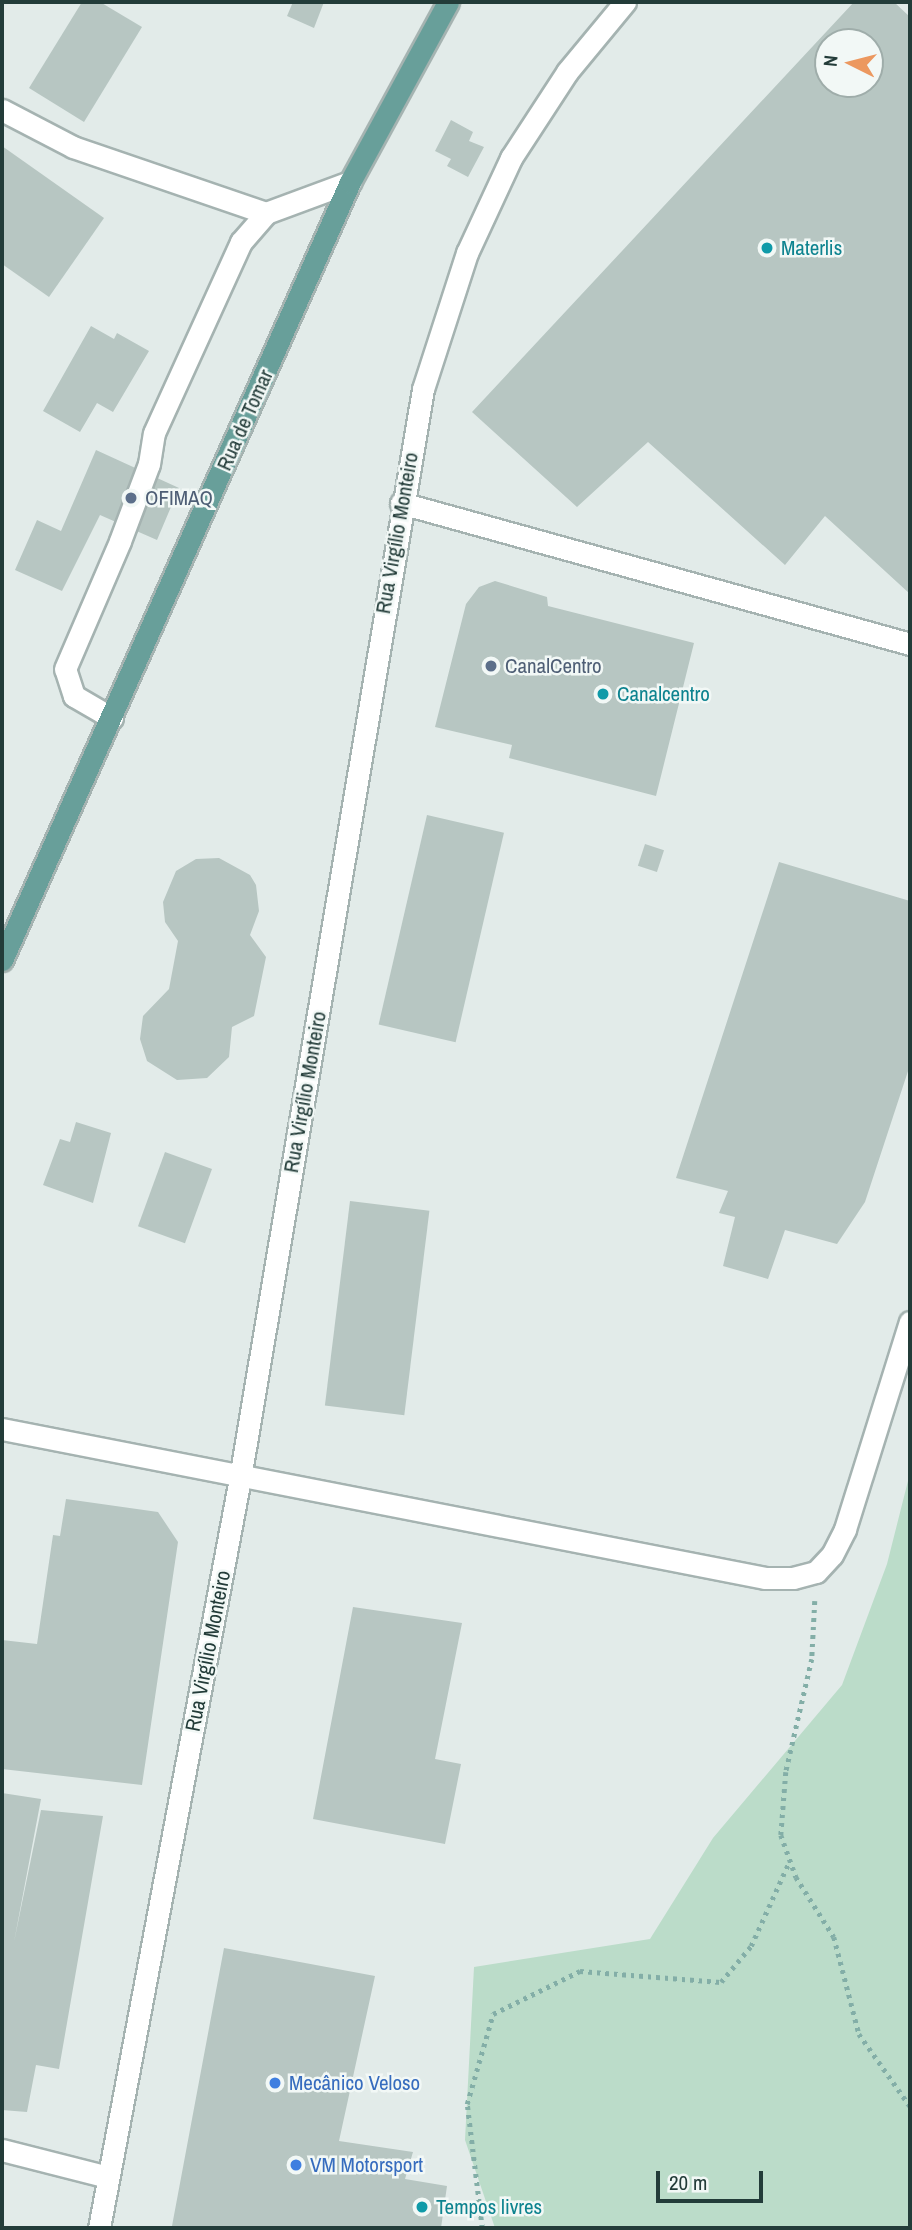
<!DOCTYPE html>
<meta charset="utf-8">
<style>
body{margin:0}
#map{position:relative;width:912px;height:2230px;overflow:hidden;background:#e2ebe9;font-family:"Archivo Narrow",sans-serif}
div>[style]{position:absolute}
.green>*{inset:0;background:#bbdcc9}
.building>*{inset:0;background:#b7c6c2;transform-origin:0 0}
.path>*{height:4.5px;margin-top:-2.25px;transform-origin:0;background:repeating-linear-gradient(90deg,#83aea7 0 3.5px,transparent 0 8.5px)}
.roads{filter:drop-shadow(2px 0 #a5b3b1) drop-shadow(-2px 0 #a5b3b1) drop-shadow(0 2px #a5b3b1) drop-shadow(0 -2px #a5b3b1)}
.minor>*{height:21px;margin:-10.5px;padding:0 10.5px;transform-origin:10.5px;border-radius:10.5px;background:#fff}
.major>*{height:21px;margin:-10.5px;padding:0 10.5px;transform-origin:10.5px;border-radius:10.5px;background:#689f9a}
.dots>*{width:19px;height:19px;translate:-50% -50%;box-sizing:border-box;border:4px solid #f2f8f6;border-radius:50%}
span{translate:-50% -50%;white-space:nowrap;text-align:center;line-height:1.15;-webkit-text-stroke:5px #f2f8f6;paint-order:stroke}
.culture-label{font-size:21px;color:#0d838f}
.left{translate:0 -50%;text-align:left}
.street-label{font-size:21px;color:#233c39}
.service-label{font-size:21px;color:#4e5e75}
.shop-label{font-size:21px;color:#366cbe}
.frame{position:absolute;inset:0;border:4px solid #233c39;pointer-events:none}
.north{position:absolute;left:814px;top:28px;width:70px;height:70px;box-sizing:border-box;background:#f2f8f6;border:2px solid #9fadaa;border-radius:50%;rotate:276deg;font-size:19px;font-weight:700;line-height:28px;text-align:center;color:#233c39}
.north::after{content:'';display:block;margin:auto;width:24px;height:32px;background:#ec985f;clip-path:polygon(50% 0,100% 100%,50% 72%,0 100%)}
.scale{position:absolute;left:656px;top:2171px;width:107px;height:32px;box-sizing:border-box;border:4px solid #233c39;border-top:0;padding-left:9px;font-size:21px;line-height:24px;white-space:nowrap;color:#233c39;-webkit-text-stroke:5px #f2f8f6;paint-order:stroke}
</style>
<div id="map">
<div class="green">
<div style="clip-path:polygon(910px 1473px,910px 2228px,495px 2228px,465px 2140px,474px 1967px,650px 1939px,713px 1838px,842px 1685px,887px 1564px)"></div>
</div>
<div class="building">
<div style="clip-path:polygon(82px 2px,100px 2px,142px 27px,84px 122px,29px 88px)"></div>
<div style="clip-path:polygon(293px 2px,324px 2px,314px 28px,287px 16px)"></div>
<div style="clip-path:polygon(evenodd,854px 2px,894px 2px,910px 17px,910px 594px,825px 516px,785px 565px,648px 442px,577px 507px,472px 412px,854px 2px,828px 42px,870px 42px,870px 84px,828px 84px,828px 42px)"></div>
<div style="clip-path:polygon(451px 120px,473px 132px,469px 141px,484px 147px,468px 177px,447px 166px,451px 159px,435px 151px)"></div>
<div style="clip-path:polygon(2px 146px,104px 218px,49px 297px,2px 264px)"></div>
<div style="clip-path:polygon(91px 326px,114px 339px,117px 333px,149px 351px,113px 412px,97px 403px,80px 432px,43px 411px)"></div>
<div style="clip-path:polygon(96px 450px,179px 488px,157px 540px,100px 515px,62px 591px,15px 570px,37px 520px,61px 531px)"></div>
<div style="clip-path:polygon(495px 581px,547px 597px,548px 606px,694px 643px,656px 796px,509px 758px,512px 745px,435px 727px,466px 604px,479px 587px)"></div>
<div style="left:427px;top:815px;width:79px;height:215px;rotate:13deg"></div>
<div style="left:645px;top:844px;width:20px;height:23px;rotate:18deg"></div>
<div style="clip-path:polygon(219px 858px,250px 875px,256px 885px,259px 911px,250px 935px,266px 957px,254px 1016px,232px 1027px,229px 1057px,207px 1078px,177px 1080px,147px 1061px,140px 1039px,143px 1016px,169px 989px,178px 941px,165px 922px,163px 902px,176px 871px,196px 859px)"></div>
<div style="clip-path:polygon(779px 862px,910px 901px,910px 1065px,865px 1202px,837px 1244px,785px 1230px,768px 1279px,723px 1266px,735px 1217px,719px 1213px,728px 1191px,676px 1178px)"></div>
<div style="clip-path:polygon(76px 1122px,111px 1133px,93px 1203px,43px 1185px,60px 1139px,70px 1142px)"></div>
<div style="left:165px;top:1152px;width:50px;height:79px;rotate:20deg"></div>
<div style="left:350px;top:1201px;width:80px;height:206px;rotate:7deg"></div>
<div style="clip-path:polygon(66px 1499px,158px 1512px,178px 1542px,142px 1785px,2px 1769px,2px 1640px,37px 1644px,53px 1535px,60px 1536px)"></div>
<div style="clip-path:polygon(353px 1607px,462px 1623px,435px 1759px,461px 1764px,445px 1844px,313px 1819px)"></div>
<div style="clip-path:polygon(2px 1793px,41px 1799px,14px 1942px,41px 1810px,103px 1816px,59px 2069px,36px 2065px,27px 2112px,2px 2110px)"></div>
<div style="clip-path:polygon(224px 1948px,375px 1976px,339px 2141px,413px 2152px,405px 2179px,447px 2186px,441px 2228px,172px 2226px)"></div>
</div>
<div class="path">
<div style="left:815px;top:1601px;width:58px;rotate:93deg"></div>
<div style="left:812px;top:1659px;width:116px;rotate:103deg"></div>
<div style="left:786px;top:1772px;width:63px;rotate:94.5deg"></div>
<div style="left:781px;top:1835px;width:45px;rotate:70.3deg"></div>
<div style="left:796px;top:1877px;width:71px;rotate:57.7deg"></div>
<div style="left:834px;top:1937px;width:100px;rotate:75.5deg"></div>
<div style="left:859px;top:2034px;width:88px;rotate:54.7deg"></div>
<div style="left:482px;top:2228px;width:125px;rotate:-96.9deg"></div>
<div style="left:467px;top:2104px;width:94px;rotate:-73.9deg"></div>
<div style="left:493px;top:2014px;width:97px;rotate:-26.3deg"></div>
<div style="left:580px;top:1971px;width:141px;rotate:4.5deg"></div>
<div style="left:721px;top:1982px;width:47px;rotate:-50.2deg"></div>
<div style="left:751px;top:1946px;width:94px;rotate:-65.6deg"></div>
</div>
<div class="roads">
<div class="minor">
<div style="left:2px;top:110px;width:80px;rotate:27.5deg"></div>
<div style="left:73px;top:147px;width:204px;rotate:18.9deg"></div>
<div style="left:401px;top:503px;width:528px;rotate:15.48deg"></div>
<div style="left:112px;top:718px;width:44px;rotate:-149.9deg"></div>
<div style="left:74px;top:696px;width:28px;rotate:-108deg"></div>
<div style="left:65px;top:669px;width:139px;rotate:-66.7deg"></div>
<div style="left:120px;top:541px;width:82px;rotate:-69.4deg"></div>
<div style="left:149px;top:464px;width:31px;rotate:-81deg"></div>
<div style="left:154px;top:433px;width:210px;rotate:-65.5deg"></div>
<div style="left:241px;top:242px;width:38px;rotate:-49deg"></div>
<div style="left:266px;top:213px;width:90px;rotate:-20.3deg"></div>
<div style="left:2px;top:1429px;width:777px;rotate:11.05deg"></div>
<div style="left:765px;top:1578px;width:28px"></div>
<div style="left:793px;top:1578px;width:24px;rotate:-15deg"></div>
<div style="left:816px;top:1572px;width:23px;rotate:-47deg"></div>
<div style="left:832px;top:1555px;width:29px;rotate:-63deg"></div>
<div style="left:845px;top:1529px;width:217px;rotate:-72.6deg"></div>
<div style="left:2px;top:2150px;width:109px;rotate:14.3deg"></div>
<div style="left:99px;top:2228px;width:763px;rotate:-79.35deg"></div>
<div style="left:240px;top:1478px;width:1104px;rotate:-80.46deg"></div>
<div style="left:423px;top:389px;width:143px;rotate:-72.1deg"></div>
<div style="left:467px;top:253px;width:105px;rotate:-65.1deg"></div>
<div style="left:511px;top:158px;width:103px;rotate:-56.9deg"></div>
<div style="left:567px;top:72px;width:91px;rotate:-50.4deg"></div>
</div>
<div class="major">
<div style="left:2px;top:960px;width:852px;rotate:-65.9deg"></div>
<div style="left:350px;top:182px;width:205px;rotate:-61.4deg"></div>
</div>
</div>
<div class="dots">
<div style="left:767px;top:248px;background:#0f9aa8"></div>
<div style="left:131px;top:498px;background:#5c6f8a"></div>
<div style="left:491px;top:666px;background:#5c6f8a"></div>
<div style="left:603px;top:694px;background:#0f9aa8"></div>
<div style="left:275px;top:2083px;background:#3f7fe0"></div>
<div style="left:296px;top:2165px;background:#3f7fe0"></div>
<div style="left:422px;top:2207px;background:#0f9aa8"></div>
</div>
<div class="culture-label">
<span class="left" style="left:781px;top:248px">Materlis</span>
<span class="left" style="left:617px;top:694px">Canalcentro</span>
<span class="left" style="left:436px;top:2207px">Tempos livres</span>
</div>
<div class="street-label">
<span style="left:245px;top:420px;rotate:-66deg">Rua de Tomar</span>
<span style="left:397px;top:533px;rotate:-80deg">Rua Virgílio Monteiro</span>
<span style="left:305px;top:1092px;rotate:-80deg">Rua Virgílio Monteiro</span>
<span style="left:208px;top:1651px;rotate:-79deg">Rua Virgílio Monteiro</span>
</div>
<div class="service-label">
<span class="left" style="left:145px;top:498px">OFIMAQ</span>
<span class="left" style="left:505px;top:666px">CanalCentro</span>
</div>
<div class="shop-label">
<span class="left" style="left:289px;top:2083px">Mecânico Veloso</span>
<span class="left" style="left:310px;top:2165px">VM Motorsport</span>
</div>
<div class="frame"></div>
<div class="north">N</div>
<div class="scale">20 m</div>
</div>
